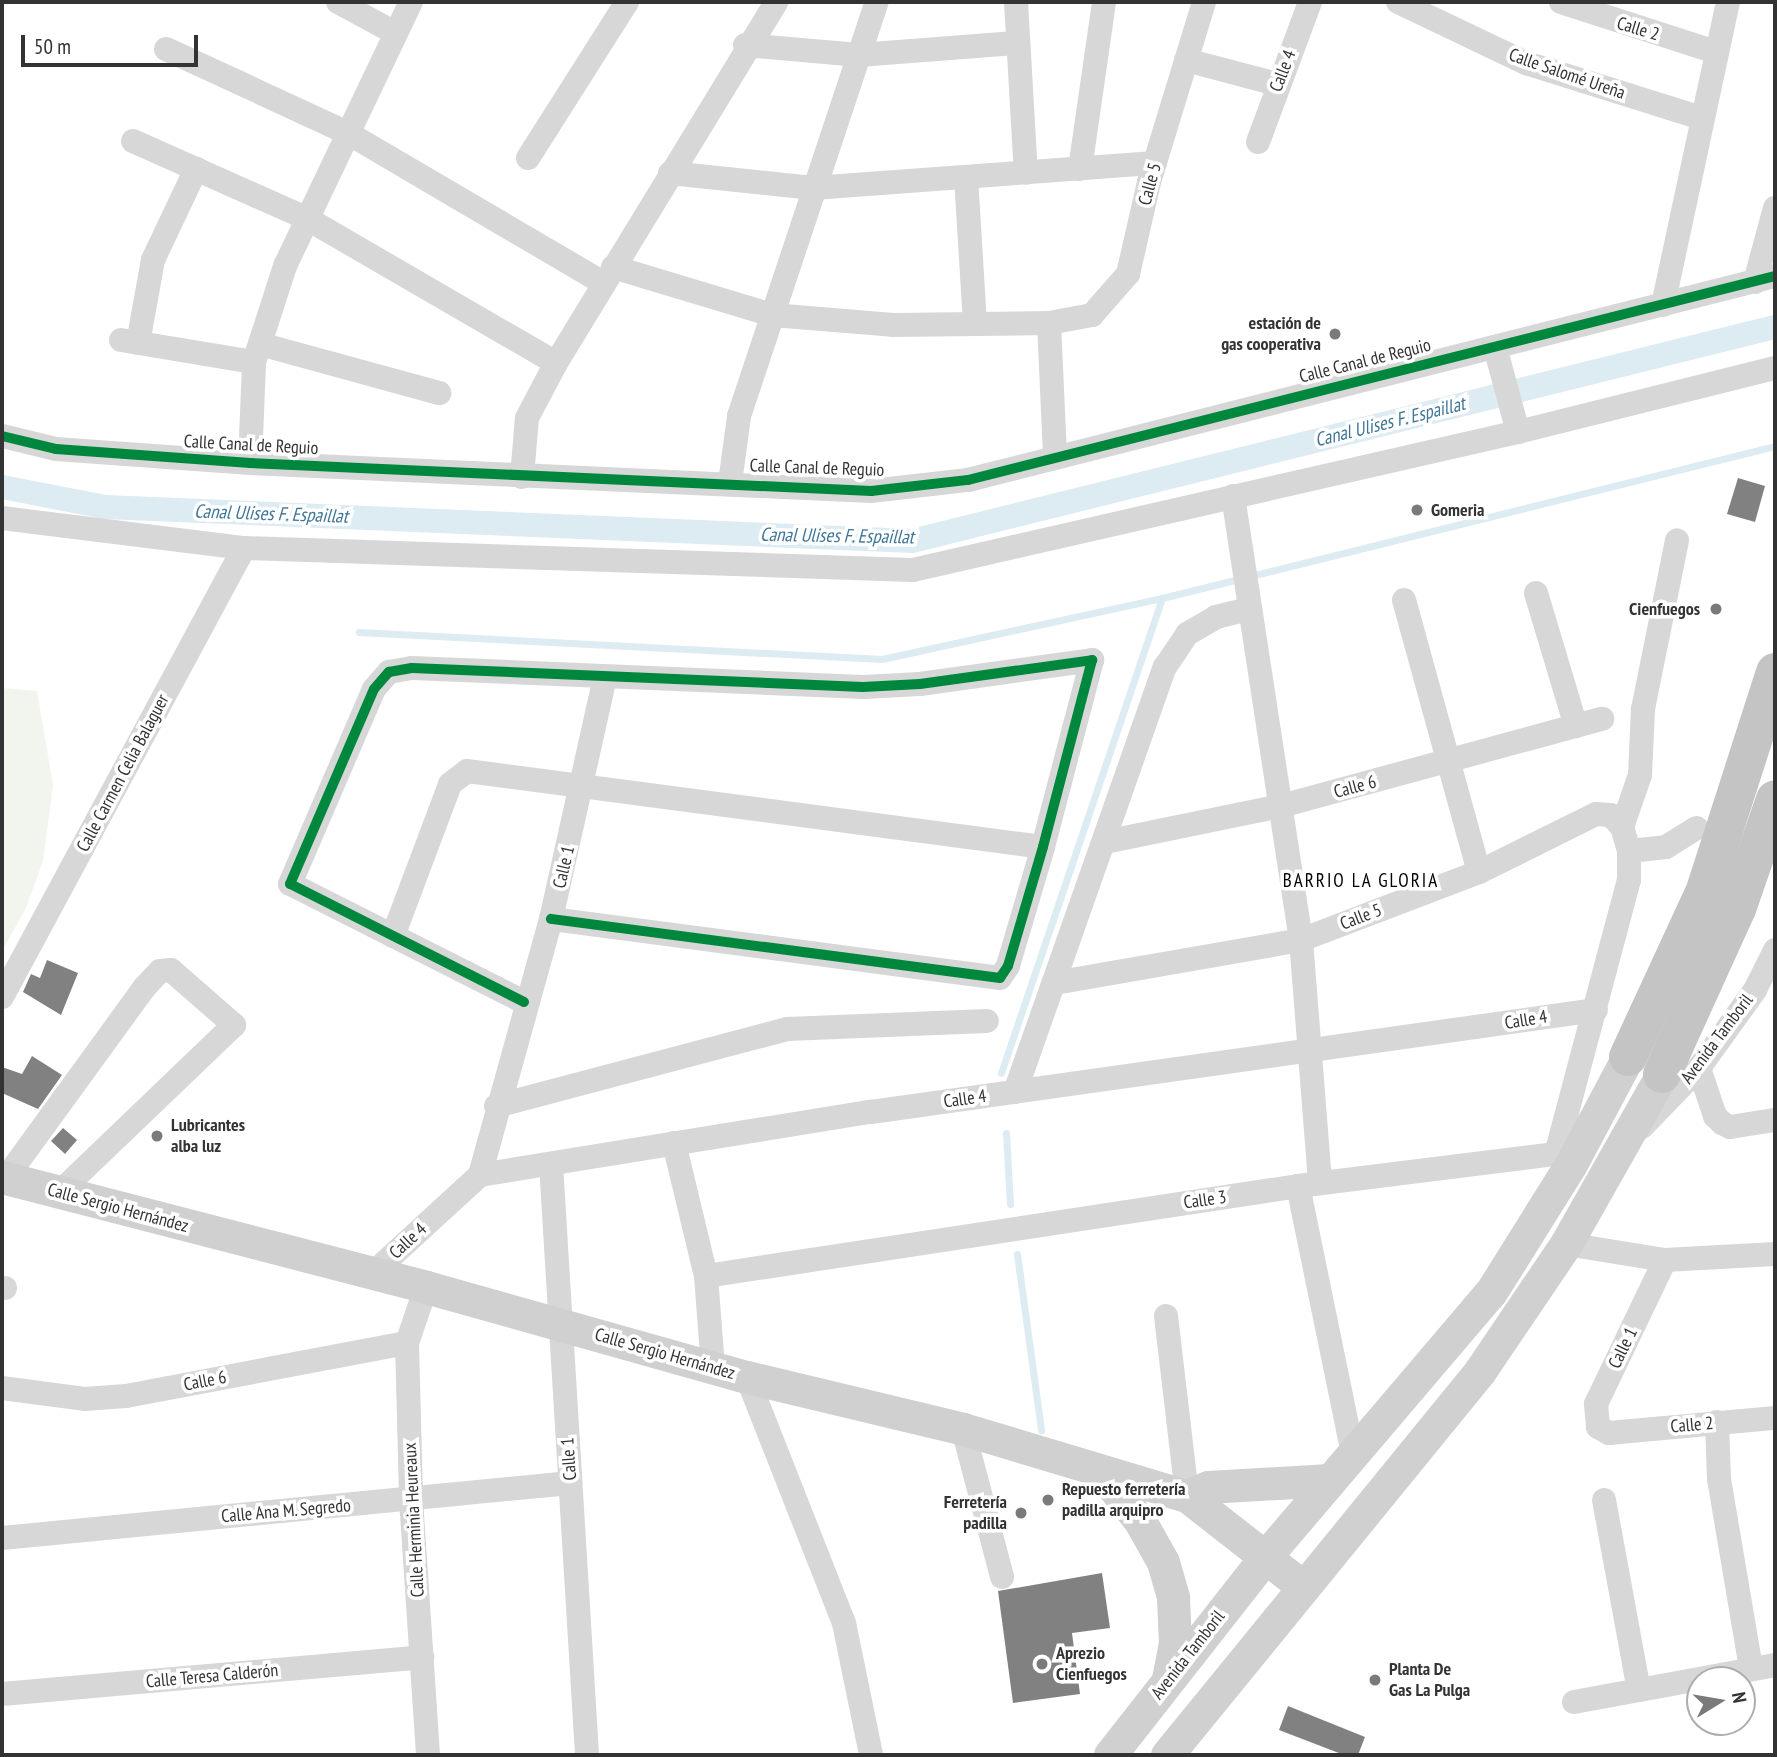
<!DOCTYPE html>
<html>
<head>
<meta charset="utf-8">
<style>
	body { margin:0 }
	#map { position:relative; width:1777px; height:1757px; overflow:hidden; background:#fff; font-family:"PT Sans Narrow",sans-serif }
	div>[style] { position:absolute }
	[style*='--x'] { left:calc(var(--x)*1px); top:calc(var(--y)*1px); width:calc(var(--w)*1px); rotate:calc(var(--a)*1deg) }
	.green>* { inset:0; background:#f1f5ed }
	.stream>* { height:7px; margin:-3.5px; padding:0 3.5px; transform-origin:3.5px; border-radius:3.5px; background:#ddebf3 }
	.canal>* { height:24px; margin:-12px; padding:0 12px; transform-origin:12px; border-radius:12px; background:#ddebf3 }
	.building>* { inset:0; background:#818181 }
	.street>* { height:24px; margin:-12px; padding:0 12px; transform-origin:12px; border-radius:12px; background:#d7d7d7 }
	.secondary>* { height:33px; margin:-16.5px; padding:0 16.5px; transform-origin:16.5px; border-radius:16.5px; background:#d0d0d0 }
	.highway>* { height:38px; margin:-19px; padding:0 19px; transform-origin:19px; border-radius:19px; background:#c4c4c4 }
	.cycleway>* { height:10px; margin:-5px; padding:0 5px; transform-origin:5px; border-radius:5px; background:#00873e }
	.dots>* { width:19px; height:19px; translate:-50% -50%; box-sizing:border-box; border:4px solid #fff; border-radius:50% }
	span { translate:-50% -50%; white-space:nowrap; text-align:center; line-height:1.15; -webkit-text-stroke:7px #fff; paint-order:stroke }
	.street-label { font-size:18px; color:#333 }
	.poi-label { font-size:18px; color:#333; font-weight:700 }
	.right { translate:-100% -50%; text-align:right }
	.left { translate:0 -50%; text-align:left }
	.water-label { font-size:19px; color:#3f7597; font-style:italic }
	.neighbourhood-label { font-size:19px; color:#000; letter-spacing:2px }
	.frame { position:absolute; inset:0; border:4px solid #333; pointer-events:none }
	.north { position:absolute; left:1686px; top:1666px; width:70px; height:70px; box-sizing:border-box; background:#fff; border:2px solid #adadad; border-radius:50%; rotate:79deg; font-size:19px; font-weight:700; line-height:28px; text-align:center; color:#333 }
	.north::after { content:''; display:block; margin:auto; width:24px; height:32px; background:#7a7a7a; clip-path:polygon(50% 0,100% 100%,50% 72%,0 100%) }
	.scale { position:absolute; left:21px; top:35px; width:177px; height:32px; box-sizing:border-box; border:4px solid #333; border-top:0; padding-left:9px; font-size:21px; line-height:24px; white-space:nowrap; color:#333; -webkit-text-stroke:5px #fff; paint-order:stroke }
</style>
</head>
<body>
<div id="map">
	<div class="green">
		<i style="clip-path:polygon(2px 688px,37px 691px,53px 785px,43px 861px,25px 910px,2px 951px)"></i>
	</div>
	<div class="stream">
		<i style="--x:359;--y:632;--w:524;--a:2.96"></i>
		<i style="--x:882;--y:659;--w:287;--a:-12.3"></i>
		<i style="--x:1162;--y:598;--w:632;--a:-13.93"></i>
		<i style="--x:1001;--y:1073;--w:502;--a:-71.28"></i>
		<i style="--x:1006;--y:1133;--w:71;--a:86.8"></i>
		<i style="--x:1017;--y:1254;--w:178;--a:82.2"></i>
	</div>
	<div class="canal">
		<i style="--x:2;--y:487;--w:105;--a:11"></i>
		<i style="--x:105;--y:507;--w:808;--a:2.41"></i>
		<i style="--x:912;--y:541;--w:889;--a:-13.93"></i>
	</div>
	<div class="building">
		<i style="clip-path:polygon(1738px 478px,1765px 486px,1755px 522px,1727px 514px)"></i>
		<i style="clip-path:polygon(47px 960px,78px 973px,61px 1015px,23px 992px,31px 974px,40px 978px)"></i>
		<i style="clip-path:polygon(32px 1056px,62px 1075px,38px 1109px,2px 1093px,2px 1067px,22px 1074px)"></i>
		<i style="clip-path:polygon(63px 1128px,77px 1140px,65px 1154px,51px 1141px)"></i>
		<i style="clip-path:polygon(1102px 1573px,1110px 1628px,1072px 1633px,1080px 1694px,1013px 1703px,998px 1591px)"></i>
		<i style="clip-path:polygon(1288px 1706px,1365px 1737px,1358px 1755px,1344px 1755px,1279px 1730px)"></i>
	</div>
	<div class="street">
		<i style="--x:338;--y:2;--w:65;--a:28.5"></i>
		<i style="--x:1016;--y:2;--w:171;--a:86.7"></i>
		<i style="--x:1398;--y:2;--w:142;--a:25.5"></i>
		<i style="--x:1526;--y:63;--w:183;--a:17.4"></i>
		<i style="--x:1561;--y:2;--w:163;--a:17.9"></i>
		<i style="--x:745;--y:45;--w:114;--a:5"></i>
		<i style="--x:859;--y:55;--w:157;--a:-4.4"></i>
		<i style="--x:166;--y:49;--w:198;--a:24.8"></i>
		<i style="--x:346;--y:132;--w:298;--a:30.4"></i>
		<i style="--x:1186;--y:60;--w:94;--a:14.8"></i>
		<i style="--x:133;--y:141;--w:189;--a:24"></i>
		<i style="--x:306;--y:218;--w:289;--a:30.1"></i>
		<i style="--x:1258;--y:142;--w:149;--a:-69.6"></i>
		<i style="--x:528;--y:158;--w:185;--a:-57.6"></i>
		<i style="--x:1080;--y:169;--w:169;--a:-81.8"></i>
		<i style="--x:670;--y:173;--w:144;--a:6"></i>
		<i style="--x:813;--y:188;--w:343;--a:-4.2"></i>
		<i style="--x:966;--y:177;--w:147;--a:86.5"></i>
		<i style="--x:613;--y:267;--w:166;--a:16.8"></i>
		<i style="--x:772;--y:315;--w:121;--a:4.7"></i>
		<i style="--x:893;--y:325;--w:156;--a:-0.7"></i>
		<i style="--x:1049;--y:323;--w:44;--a:-10.5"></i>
		<i style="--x:1092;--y:315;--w:55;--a:-48.7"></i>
		<i style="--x:1128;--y:274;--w:94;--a:-77.1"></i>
		<i style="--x:1149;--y:182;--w:188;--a:-73"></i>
		<i style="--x:1755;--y:282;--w:77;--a:-74.9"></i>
		<i style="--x:1663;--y:305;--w:310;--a:-77.9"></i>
		<i style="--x:1049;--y:323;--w:133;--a:87.4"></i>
		<i style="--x:121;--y:340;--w:135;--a:9.4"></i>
		<i style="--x:138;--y:343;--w:84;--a:-79.8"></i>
		<i style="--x:153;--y:260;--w:101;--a:-64.7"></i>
		<i style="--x:260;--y:344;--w:186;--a:15.3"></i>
		<i style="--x:1495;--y:347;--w:88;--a:74.9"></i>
		<i style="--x:2;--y:436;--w:56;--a:13.5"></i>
		<i style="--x:56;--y:449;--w:195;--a:4.1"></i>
		<i style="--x:250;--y:463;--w:622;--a:2.58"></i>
		<i style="--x:871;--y:491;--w:98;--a:-6.5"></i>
		<i style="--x:968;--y:480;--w:832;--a:-14.19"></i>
		<i style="--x:250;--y:463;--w:101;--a:-87.7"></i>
		<i style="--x:254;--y:362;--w:101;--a:-72.1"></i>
		<i style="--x:285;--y:266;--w:293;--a:-64.5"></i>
		<i style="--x:522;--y:477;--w:59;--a:-85.2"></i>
		<i style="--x:527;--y:418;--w:62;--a:-62.2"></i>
		<i style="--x:556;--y:363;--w:423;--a:-58.6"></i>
		<i style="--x:730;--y:483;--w:68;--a:-82.3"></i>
		<i style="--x:739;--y:416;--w:436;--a:-71.6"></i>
		<i style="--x:1233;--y:496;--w:449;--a:81.3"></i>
		<i style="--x:1301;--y:940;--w:244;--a:85.5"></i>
		<i style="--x:2;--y:518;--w:244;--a:7.1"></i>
		<i style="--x:244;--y:548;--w:669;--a:1.88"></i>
		<i style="--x:913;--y:570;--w:621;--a:-12.85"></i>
		<i style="--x:1518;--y:432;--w:265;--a:-14"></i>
		<i style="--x:1536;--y:593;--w:139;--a:73.3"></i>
		<i style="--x:1404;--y:600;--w:282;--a:74.6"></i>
		<i style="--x:1622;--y:827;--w:55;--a:-70.9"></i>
		<i style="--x:1640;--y:775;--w:66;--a:-87.4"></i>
		<i style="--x:1643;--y:709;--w:172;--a:-78.6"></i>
		<i style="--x:1105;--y:842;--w:180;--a:-11.6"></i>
		<i style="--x:1281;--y:806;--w:333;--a:-15.2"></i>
		<i style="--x:1629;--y:851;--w:37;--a:-6"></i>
		<i style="--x:1666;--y:847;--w:36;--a:-32"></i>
		<i style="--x:393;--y:936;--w:162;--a:-69.4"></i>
		<i style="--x:450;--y:784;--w:21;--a:-37"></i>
		<i style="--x:467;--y:771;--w:581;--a:7.52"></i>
		<i style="--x:2;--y:997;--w:510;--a:-61.68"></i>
		<i style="--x:524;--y:1002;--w:262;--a:-153.2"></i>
		<i style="--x:290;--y:884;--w:212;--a:-66.7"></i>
		<i style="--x:374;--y:689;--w:23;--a:-49"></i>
		<i style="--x:389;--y:672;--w:23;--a:-10"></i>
		<i style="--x:412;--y:668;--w:451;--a:2.4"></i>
		<i style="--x:863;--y:687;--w:57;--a:-3"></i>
		<i style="--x:920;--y:684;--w:174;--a:-7.9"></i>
		<i style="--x:1092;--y:660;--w:193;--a:104.7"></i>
		<i style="--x:1043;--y:847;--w:124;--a:106.4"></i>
		<i style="--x:1008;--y:966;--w:14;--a:124"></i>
		<i style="--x:1000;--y:978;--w:453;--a:-172.5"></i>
		<i style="--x:1699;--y:1068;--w:51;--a:71.6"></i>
		<i style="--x:1715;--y:1116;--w:10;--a:45"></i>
		<i style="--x:1722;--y:1123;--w:9;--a:27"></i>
		<i style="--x:1730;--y:1127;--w:46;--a:-8.8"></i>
		<i style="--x:1015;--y:1092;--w:451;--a:-70.6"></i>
		<i style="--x:1165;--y:667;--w:40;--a:-56"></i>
		<i style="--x:1187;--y:634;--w:34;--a:-30"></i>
		<i style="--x:1216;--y:617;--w:34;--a:-14"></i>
		<i style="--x:496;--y:1106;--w:301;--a:-14.8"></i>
		<i style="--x:787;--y:1029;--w:200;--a:-2.3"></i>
		<i style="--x:1642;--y:1127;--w:82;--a:-46"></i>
		<i style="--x:1699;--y:1068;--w:96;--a:-54.3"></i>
		<i style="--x:1755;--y:990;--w:45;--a:-63.4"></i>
		<i style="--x:674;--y:1143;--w:137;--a:76.5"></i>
		<i style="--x:706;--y:1276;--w:92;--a:85.6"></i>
		<i style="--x:551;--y:1164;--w:592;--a:86.51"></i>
		<i style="--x:480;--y:1175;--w:266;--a:-74.5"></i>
		<i style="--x:551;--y:919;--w:248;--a:-77.4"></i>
		<i style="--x:6;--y:1178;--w:235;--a:-54"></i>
		<i style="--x:144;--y:988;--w:23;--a:-47"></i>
		<i style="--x:160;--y:971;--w:11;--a:-5"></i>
		<i style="--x:171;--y:970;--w:84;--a:41.1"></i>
		<i style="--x:234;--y:1025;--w:243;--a:136.2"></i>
		<i style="--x:1298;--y:1186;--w:273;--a:78.4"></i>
		<i style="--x:1566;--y:1244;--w:100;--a:9.2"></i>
		<i style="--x:1665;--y:1260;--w:110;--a:-3.1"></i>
		<i style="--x:1665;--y:1260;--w:160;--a:115.6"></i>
		<i style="--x:1596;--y:1404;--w:23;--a:85"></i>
		<i style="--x:1598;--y:1427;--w:13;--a:29"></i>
		<i style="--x:1609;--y:1433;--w:167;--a:-5.2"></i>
		<i style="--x:372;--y:1274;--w:147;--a:-42.5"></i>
		<i style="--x:480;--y:1175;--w:396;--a:-9.2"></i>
		<i style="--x:871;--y:1112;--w:732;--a:-8.01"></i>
		<i style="--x:706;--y:1276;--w:599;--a:-8.64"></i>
		<i style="--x:1298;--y:1186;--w:260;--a:-7.1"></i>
		<i style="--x:1556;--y:1154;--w:284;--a:-75.1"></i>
		<i style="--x:1629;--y:880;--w:29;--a:-90"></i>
		<i style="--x:1629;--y:851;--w:25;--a:-106"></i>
		<i style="--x:1622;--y:827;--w:16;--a:-133"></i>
		<i style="--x:1611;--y:815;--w:15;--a:-176"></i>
		<i style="--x:1596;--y:814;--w:131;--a:153.6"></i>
		<i style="--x:1479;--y:872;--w:191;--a:159.1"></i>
		<i style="--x:1301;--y:940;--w:251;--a:170.1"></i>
		<i style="--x:426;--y:1287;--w:59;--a:108.7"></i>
		<i style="--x:407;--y:1343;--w:156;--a:88.5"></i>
		<i style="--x:411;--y:1499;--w:257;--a:86.2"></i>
		<i style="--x:2;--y:1288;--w:3;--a:0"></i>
		<i style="--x:1166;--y:1316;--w:181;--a:83.3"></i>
		<i style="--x:747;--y:1377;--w:264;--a:68.5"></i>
		<i style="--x:844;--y:1623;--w:135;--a:78.4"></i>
		<i style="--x:2;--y:1388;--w:83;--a:7.6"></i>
		<i style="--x:84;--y:1399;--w:42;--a:-4.1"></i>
		<i style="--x:126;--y:1396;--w:286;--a:-10.7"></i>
		<i style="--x:1717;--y:1422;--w:57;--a:88"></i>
		<i style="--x:1719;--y:1479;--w:193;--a:80.4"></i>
		<i style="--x:963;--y:1429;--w:153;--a:75.2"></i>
		<i style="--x:1604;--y:1500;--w:193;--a:79.6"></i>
		<i style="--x:2;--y:1538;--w:571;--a:-5.53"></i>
		<i style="--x:2;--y:1694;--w:422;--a:-5"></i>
		<i style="--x:1574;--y:1702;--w:204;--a:-10.4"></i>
	</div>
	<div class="secondary">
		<i style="--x:2;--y:1177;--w:438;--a:14.5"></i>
		<i style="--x:426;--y:1287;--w:333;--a:15.7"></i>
		<i style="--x:747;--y:1377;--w:222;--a:13.5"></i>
		<i style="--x:963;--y:1429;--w:234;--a:16.7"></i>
		<i style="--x:1187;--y:1496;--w:146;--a:38"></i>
		<i style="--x:1103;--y:1474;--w:60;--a:51.8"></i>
		<i style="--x:1140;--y:1521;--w:47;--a:60.7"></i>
		<i style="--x:1163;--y:1562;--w:37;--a:74"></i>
		<i style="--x:1173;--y:1598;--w:45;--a:87.5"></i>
		<i style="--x:1175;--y:1643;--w:36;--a:101"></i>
		<i style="--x:1187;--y:1496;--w:23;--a:-23"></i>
		<i style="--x:1208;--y:1487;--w:122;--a:-3.3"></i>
		<i style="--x:1110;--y:1755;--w:253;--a:-51.9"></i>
		<i style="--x:1266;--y:1556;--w:347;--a:-49.6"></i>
		<i style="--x:1491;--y:1292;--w:151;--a:-58"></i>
		<i style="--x:1571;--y:1164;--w:121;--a:-62"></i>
		<i style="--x:1167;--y:1755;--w:495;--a:-50.8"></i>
		<i style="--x:1480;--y:1371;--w:153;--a:-55.9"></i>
		<i style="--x:1566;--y:1244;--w:195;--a:-60.5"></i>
	</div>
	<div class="highway">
		<i style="--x:1628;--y:1057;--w:184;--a:-65.2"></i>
		<i style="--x:1705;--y:890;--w:229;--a:-72.2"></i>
		<i style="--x:1662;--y:1074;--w:181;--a:-65.6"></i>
		<i style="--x:1737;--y:909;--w:116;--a:-70.9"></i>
	</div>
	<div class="cycleway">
		<i style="--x:2;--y:436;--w:56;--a:13.5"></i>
		<i style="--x:56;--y:449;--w:195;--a:4.1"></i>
		<i style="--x:250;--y:463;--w:622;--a:2.58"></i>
		<i style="--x:871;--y:491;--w:98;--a:-6.5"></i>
		<i style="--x:968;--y:480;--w:832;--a:-14.19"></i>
		<i style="--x:524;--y:1002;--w:262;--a:-153.2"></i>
		<i style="--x:290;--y:884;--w:212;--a:-66.7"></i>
		<i style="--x:374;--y:689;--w:23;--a:-49"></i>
		<i style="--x:389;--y:672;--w:23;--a:-10"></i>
		<i style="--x:412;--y:668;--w:451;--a:2.4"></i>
		<i style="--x:863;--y:687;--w:57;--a:-3"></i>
		<i style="--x:920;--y:684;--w:174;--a:-7.9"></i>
		<i style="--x:1092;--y:660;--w:193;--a:104.7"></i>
		<i style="--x:1043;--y:847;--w:124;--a:106.4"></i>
		<i style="--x:1008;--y:966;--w:14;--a:124"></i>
		<i style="--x:1000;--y:978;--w:453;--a:-172.5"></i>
	</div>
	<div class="dots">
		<i style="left:1335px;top:334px;background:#7a7a7a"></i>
		<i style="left:1417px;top:510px;background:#7a7a7a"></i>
		<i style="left:1716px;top:609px;background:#7a7a7a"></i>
		<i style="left:157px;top:1136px;background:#7a7a7a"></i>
		<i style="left:1048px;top:1500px;background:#7a7a7a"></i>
		<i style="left:1021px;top:1513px;background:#7a7a7a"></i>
		<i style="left:1042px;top:1664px;background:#7a7a7a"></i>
		<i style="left:1375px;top:1680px;background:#7a7a7a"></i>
	</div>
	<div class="street-label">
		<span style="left:1638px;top:29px;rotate:17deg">Calle 2</span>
		<span style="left:1283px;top:71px;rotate:-69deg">Calle 4</span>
		<span style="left:1567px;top:74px;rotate:19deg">Calle Salomé Ureña</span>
		<span style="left:1150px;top:184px;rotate:-75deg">Calle 5</span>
		<span style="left:1365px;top:361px;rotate:-14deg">Calle Canal de Reguio</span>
		<span style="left:251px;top:445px;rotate:3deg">Calle Canal de Reguio</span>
		<span style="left:817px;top:468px;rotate:2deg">Calle Canal de Reguio</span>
		<span style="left:123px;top:773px;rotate:-62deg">Calle Carmen Celia Balaguer</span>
		<span style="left:1355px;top:787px;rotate:-15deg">Calle 6</span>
		<span style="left:564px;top:867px;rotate:-77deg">Calle 1</span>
		<span style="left:1361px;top:917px;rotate:-21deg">Calle 5</span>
		<span style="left:1526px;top:1020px;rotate:-9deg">Calle 4</span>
		<span style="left:1717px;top:1039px;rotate:-53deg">Avenida Tamboril</span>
		<span style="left:965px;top:1099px;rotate:-8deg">Calle 4</span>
		<span style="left:1205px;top:1200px;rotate:-8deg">Calle 3</span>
		<span style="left:118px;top:1208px;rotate:15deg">Calle Sergio Hernández</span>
		<span style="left:408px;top:1241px;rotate:-43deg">Calle 4</span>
		<span style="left:1623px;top:1348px;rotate:-64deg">Calle 1</span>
		<span style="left:665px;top:1354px;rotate:16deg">Calle Sergio Hernández</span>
		<span style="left:205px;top:1381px;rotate:-11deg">Calle 6</span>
		<span style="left:1692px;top:1425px;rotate:-5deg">Calle 2</span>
		<span style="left:569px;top:1459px;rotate:-94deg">Calle 1</span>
		<span style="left:286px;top:1511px;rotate:-5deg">Calle Ana M. Segredo</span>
		<span style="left:414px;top:1520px;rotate:-93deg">Calle Herminia Heureaux</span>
		<span style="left:1188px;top:1655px;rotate:-52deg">Avenida Tamboril</span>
		<span style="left:212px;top:1676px;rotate:-5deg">Calle Teresa Calderón</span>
	</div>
	<div class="poi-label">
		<span class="right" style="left:1321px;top:334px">estación de<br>gas cooperativa</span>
		<span class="left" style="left:1431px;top:510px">Gomeria</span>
		<span class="right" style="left:1700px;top:609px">Cienfuegos</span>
		<span class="left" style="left:171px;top:1136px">Lubricantes<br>alba luz</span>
		<span class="left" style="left:1062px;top:1500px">Repuesto ferretería<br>padilla arquipro</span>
		<span class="right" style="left:1007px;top:1513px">Ferretería<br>padilla</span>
		<span class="left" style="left:1056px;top:1664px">Aprezio<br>Cienfuegos</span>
		<span class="left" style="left:1389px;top:1680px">Planta De<br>Gas La Pulga</span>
	</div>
	<div class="water-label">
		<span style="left:1390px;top:422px;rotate:-14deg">Canal Ulises F. Espaillat</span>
		<span style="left:271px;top:514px;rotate:2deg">Canal Ulises F. Espaillat</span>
		<span style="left:837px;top:536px;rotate:1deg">Canal Ulises F. Espaillat</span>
	</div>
	<div class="neighbourhood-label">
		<span style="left:1361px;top:881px">BARRIO LA GLORIA</span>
	</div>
	<div class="frame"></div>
	<div class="north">N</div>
	<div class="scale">50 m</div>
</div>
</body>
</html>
